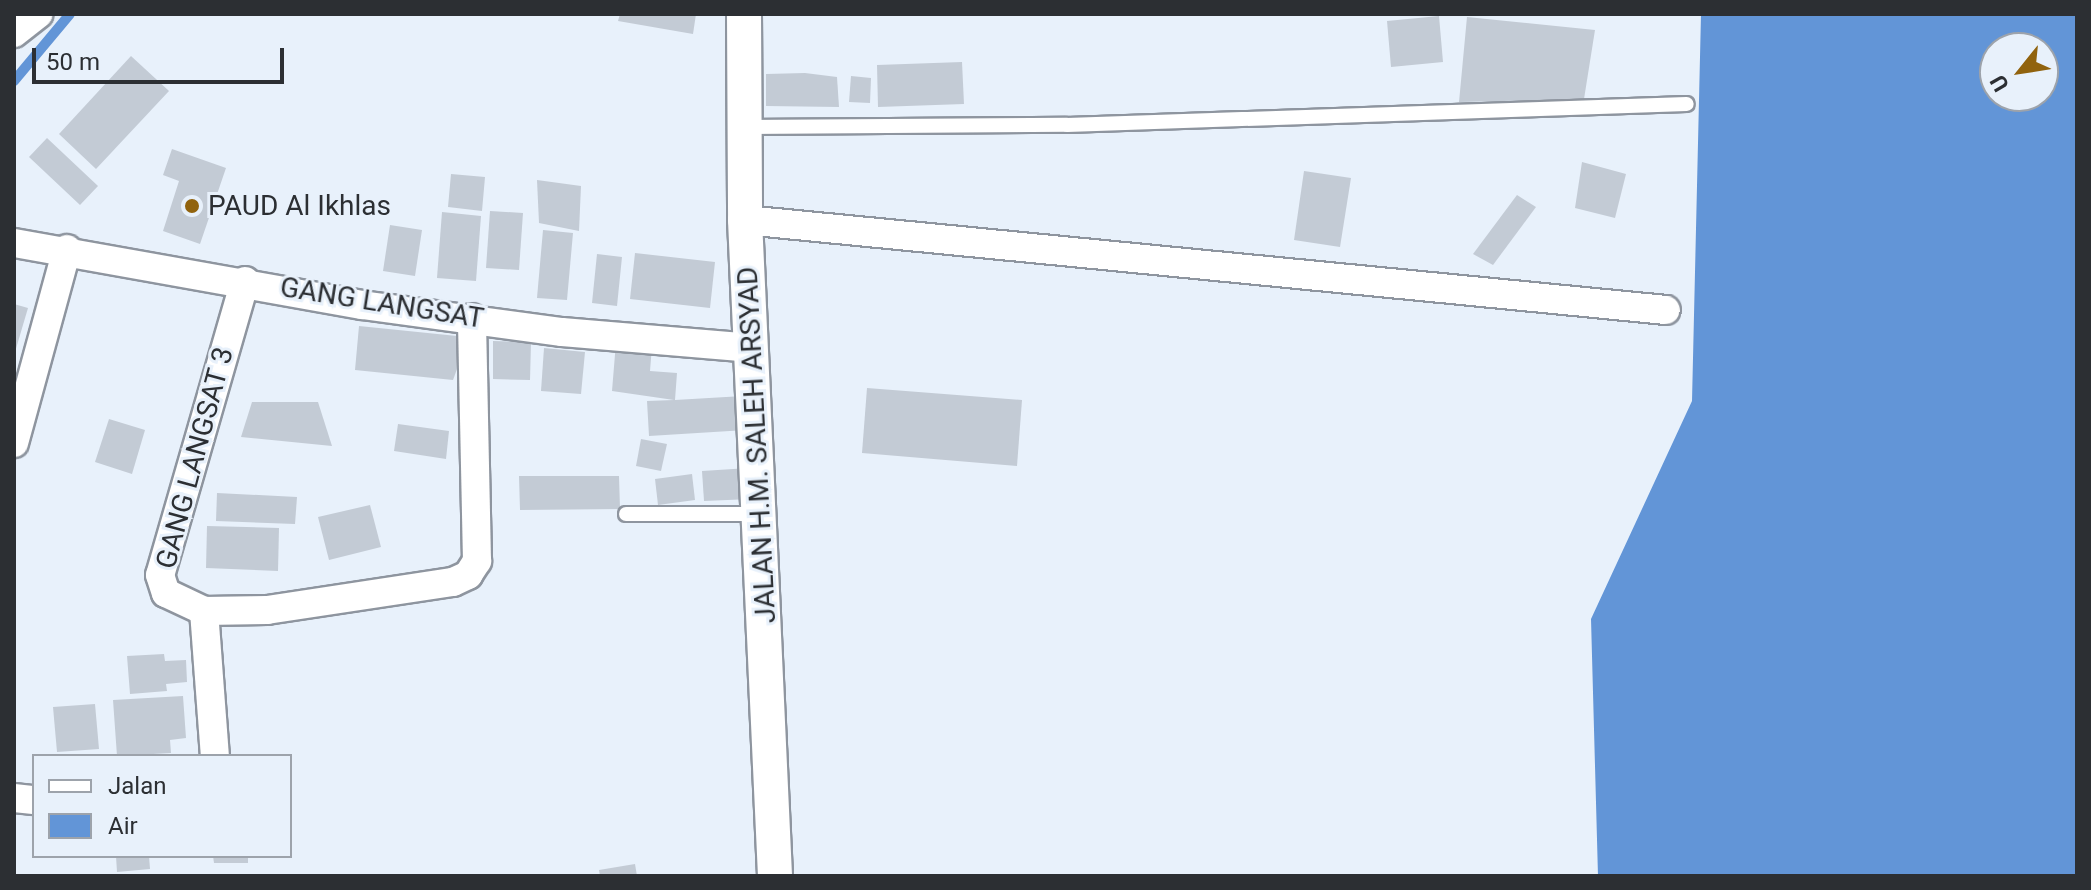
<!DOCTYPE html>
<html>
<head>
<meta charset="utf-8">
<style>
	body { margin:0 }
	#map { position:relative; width:2091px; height:890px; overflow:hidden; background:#e8f1fb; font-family:Roboto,sans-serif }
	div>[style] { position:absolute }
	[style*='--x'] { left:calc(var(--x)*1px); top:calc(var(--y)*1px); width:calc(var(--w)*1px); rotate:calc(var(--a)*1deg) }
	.water>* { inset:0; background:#6295d7 }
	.stream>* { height:10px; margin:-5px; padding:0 5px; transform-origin:5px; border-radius:5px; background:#6295d7 }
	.building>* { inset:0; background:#c3cbd5 }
	.roads { filter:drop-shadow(2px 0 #8e959f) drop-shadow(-2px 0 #8e959f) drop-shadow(0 2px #8e959f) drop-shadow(0 -2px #8e959f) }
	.service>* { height:14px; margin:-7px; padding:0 7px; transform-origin:7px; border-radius:7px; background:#fff }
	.minor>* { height:28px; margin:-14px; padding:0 14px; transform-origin:14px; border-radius:14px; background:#fff }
	.tertiary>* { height:34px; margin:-17px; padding:0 17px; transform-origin:17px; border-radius:17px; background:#fff }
	.dots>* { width:22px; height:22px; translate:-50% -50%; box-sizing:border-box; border:4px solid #e8f1fb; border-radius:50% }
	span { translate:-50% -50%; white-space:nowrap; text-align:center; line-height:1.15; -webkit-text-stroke:6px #e8f1fb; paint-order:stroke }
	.poi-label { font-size:28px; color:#2c2f33 }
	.left { translate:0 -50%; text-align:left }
	.street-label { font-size:28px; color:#2c2f33 }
	.frame { position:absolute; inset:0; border:16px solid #2c2f33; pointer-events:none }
	.legend { position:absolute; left:32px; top:754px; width:260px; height:104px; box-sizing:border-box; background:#e8f1fb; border:2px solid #9da3ab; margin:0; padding:10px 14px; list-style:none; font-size:24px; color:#2c2f33 }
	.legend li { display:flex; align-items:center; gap:16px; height:40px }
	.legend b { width:40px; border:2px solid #9da3ab }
	.north { position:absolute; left:1979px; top:32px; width:80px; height:80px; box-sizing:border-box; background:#e8f1fb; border:2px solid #9da3ab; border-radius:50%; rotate:240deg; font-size:22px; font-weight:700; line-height:32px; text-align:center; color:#2c2f33 }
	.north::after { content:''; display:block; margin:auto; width:28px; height:36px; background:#91630e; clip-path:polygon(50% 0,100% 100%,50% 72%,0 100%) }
	.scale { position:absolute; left:32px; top:48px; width:252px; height:36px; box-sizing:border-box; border:4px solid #2c2f33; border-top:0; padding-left:10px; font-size:24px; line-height:28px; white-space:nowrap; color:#2c2f33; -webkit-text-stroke:6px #e8f1fb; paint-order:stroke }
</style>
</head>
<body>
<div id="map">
	<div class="water">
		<i style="clip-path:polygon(evenodd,1701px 14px,2077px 14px,2077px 876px,1598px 876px,1591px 619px,1692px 401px,1701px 14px,1995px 48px,2043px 48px,2043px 96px,1995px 96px,1995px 48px)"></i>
	</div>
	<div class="stream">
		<i style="--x:14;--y:81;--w:87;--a:-50.1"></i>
	</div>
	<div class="building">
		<i style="clip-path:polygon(620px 14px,696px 14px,693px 34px,618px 21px)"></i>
		<i style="clip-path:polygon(1439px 16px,1443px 62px,1391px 67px,1387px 21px)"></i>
		<i style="clip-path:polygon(1467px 17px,1595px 30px,1584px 99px,1459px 102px)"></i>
		<i style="clip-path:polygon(131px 56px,169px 91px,96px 169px,59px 134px)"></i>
		<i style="clip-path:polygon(962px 62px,964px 104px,878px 107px,877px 65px)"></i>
		<i style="clip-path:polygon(805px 73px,837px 77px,839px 107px,766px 106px,766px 74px)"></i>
		<i style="clip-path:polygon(851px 76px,871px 78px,870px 103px,849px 102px)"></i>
		<i style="clip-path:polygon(47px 138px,98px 186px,80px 205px,29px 157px)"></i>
		<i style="clip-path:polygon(172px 149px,226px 168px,200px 244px,163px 231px,179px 181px,163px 175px)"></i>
		<i style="clip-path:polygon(1582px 162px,1626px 174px,1615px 218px,1575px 208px)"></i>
		<i style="clip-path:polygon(1304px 171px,1351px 178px,1340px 247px,1294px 240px)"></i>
		<i style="clip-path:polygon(451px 174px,485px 177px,482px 211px,448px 207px)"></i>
		<i style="clip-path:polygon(537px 180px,581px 186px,579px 231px,539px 223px)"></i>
		<i style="clip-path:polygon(1517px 195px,1536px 207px,1493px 265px,1473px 254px)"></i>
		<i style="clip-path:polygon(490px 211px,523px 213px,519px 270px,486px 268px)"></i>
		<i style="clip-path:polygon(442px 212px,481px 216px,476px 281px,437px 278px)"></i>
		<i style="clip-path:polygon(390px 225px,422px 230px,415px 276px,383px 271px)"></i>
		<i style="clip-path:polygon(543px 230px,573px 233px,567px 300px,537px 298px)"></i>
		<i style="clip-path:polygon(635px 253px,715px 262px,710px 308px,630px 299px)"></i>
		<i style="clip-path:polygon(597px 254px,622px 257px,617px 306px,592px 303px)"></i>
		<i style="clip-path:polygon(14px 304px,28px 308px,15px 352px,14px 352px)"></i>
		<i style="clip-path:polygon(359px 326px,457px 336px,460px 361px,453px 380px,355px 370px)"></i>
		<i style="clip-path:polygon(493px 341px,531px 342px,530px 380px,493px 379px)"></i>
		<i style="clip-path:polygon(616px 342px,652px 346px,650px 371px,677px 373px,675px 400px,743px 396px,746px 430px,649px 436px,647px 401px,674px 400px,612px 391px)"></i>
		<i style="clip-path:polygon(544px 348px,585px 352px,581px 394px,541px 391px)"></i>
		<i style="clip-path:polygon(867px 388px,1022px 400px,1017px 466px,862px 453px)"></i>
		<i style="clip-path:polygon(252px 402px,318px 402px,332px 446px,241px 437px)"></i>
		<i style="clip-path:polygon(109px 419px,145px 430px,132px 474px,95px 462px)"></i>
		<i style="clip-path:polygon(398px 424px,449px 431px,446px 459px,394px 451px)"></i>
		<i style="clip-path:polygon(641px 439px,667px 444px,661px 471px,636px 466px)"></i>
		<i style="clip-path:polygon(749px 468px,751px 499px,704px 501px,702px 471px)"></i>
		<i style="clip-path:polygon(692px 474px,695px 500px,658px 505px,655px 479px)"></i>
		<i style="clip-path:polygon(519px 476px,619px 476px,620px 509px,520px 510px)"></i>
		<i style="clip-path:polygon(217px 493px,297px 497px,295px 524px,216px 521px)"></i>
		<i style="clip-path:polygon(370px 505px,381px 547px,329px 560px,318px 517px)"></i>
		<i style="clip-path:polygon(207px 526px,279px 528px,278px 571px,206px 568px)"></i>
		<i style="clip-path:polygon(164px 654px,165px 661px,186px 660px,187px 682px,166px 684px,167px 691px,130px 694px,127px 656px)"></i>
		<i style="clip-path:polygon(183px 696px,186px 738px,170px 740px,171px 753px,117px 756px,113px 700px)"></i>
		<i style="clip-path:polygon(95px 704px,99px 749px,57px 752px,53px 707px)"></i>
		<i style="clip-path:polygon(116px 856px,149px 856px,150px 869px,117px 872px)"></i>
		<i style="clip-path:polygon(213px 856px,248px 856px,248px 863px,214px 863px)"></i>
		<i style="clip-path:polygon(635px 864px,637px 876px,600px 876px,599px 870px)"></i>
	</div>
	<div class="roads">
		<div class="service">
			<i style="--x:745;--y:127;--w:322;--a:-0.4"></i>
			<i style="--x:1067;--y:125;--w:620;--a:-1.94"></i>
			<i style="--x:626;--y:514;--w:134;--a:0"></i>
		</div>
		<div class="minor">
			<i style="--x:14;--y:33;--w:31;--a:-38"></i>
			<i style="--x:745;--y:220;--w:925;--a:5.58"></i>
			<i style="--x:14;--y:243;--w:353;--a:10.1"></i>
			<i style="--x:362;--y:305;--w:202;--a:7.7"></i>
			<i style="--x:562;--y:332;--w:191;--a:4.8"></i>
			<i style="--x:245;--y:281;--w:306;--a:106.1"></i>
			<i style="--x:160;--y:575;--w:19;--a:72"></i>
			<i style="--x:166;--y:593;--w:42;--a:25.3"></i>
			<i style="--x:204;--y:611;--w:63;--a:-0.9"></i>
			<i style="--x:267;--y:610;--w:188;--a:-8.6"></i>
			<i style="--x:453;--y:582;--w:17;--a:-25"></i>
			<i style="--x:468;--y:575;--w:17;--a:-57"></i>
			<i style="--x:477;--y:561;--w:243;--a:-91.2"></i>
			<i style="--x:14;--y:443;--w:201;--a:-74.7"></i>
			<i style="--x:204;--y:611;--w:145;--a:85.7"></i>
			<i style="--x:14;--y:798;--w:20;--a:6"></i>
		</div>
		<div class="tertiary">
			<i style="--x:744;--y:14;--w:206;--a:89.7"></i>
			<i style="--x:745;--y:220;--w:657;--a:87.38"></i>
		</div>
	</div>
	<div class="dots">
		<i style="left:192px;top:206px;background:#91630e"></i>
	</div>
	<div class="poi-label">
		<span class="left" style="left:208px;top:206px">PAUD Al Ikhlas</span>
	</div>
	<div class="street-label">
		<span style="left:382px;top:303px;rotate:9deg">GANG LANGSAT</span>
		<span style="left:757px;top:445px;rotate:-93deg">JALAN H.M. SALEH ARSYAD</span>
		<span style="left:195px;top:458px;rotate:-75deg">GANG LANGSAT 3</span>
	</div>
	<div class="frame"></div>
	<ul class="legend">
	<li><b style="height:10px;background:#fff"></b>Jalan</li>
	<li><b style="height:22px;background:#6295d7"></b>Air</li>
	</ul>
	<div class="north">U</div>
	<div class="scale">50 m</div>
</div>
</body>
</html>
